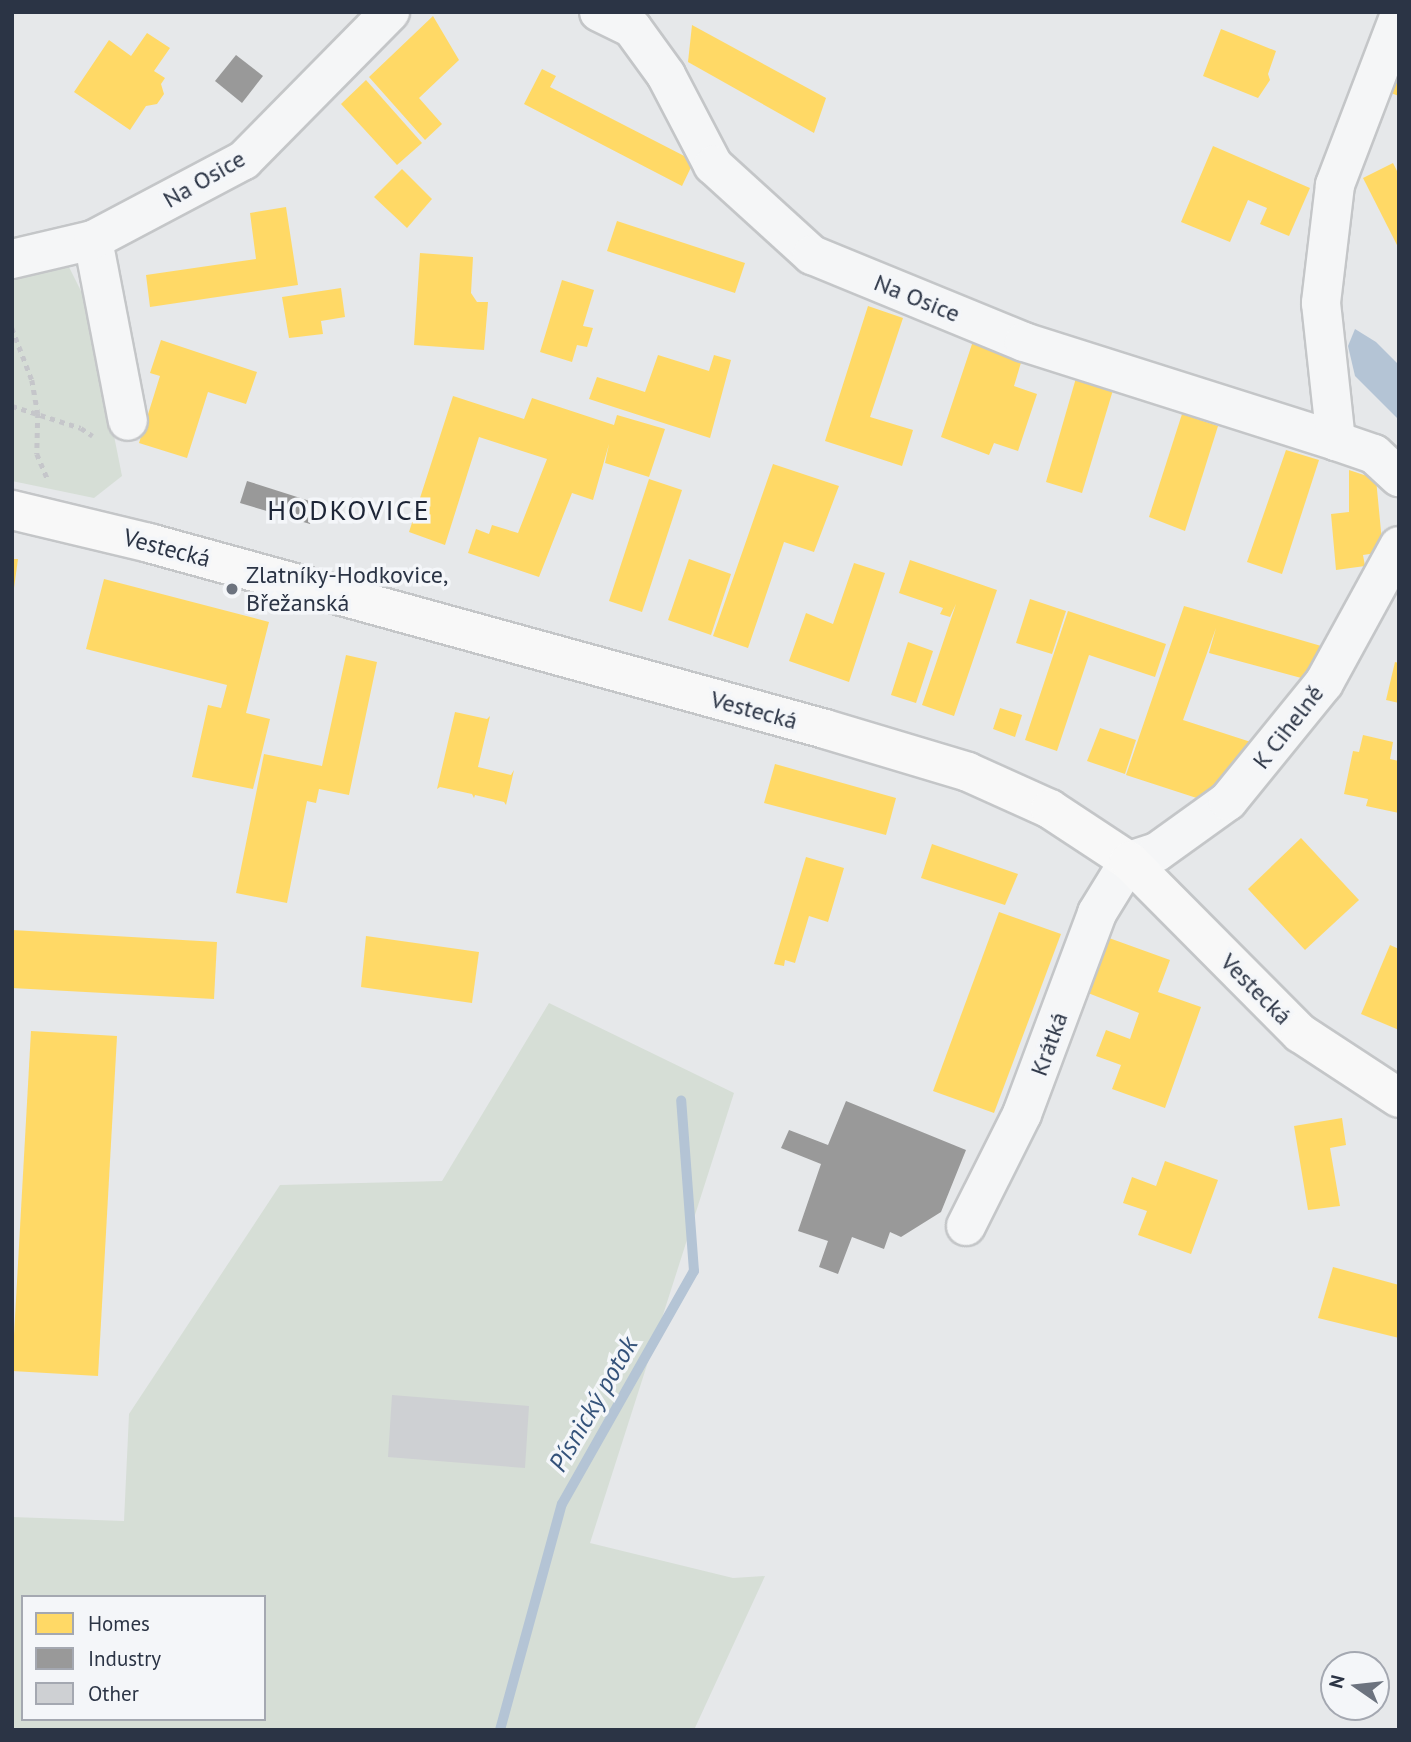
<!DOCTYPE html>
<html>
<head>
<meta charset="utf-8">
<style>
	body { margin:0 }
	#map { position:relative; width:1411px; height:1742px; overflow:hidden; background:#e6e8ea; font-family:"PT Sans",sans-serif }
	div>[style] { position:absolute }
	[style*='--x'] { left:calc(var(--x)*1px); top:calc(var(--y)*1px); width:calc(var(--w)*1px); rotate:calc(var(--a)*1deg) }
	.green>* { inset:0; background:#d6ded6 }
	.water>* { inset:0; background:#b4c4d5 }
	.homes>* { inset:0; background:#ffd966 }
	.industry>* { inset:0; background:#999 }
	.stream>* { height:10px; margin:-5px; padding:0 5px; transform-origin:5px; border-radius:5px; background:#b4c4d5 }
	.building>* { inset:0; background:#ced0d3 }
	.path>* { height:4.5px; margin-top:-2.25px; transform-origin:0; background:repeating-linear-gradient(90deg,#c5c6ca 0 5px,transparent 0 10px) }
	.roads { filter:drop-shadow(2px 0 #c4c6c8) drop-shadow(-2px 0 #c4c6c8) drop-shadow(0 2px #c4c6c8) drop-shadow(0 -2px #c4c6c8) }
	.street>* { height:38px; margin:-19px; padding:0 19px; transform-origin:19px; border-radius:19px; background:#f5f6f7 }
	.secondary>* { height:38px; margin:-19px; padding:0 19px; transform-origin:19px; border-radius:19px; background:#f8f8f8 }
	.dots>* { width:19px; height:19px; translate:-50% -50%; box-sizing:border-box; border:4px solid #f4f6f9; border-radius:50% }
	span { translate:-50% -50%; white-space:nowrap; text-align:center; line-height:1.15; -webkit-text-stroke:7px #f4f6f9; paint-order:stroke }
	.street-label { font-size:24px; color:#2b3445 }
	.poi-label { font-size:24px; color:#2b3445 }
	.left { translate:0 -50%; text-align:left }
	.water-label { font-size:26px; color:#34527a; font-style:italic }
	.quarter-label { font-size:28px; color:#1d2536; letter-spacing:2px }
	.frame { position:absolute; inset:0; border:14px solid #2b3445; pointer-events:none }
	.legend { position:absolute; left:21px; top:1595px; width:245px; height:126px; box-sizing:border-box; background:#f4f6f9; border:2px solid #a4a8b1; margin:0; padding:9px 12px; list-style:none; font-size:21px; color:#2b3445 }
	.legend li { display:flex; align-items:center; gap:14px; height:35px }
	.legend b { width:35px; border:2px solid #a4a8b1 }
	.north { position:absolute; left:1320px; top:1651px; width:70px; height:70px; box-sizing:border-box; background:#f4f6f9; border:2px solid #a4a8b1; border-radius:50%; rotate:284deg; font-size:19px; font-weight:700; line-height:28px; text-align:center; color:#2b3445 }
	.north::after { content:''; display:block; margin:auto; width:24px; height:32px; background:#6c737f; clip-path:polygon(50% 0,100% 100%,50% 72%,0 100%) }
</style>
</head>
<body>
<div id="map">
	<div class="green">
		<i style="clip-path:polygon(69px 267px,88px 305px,122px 476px,94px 498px,12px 481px,12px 280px)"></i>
		<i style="clip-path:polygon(evenodd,549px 1003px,734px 1093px,590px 1543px,733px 1578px,765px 1576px,694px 1730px,12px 1730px,12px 1517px,124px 1521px,129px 1414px,280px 1185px,442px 1181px,549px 1003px,23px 1597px,264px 1597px,264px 1719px,23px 1719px,23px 1597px)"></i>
	</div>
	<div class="water">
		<i style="clip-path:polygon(1355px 329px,1376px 342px,1399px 365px,1399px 420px,1355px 376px,1348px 346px)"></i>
	</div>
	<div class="homes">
		<i style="clip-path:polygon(433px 16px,459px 60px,419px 98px,442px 124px,425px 140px,369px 77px)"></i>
		<i style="clip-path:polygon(692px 25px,826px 98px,814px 133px,688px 62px)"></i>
		<i style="clip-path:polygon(1221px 29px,1276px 51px,1268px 74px,1270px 80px,1258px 98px,1203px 76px)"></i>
		<i style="clip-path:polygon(147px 33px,170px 48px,154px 71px,165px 78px,161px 84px,164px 94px,157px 104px,146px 106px,130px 130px,74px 92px,109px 40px,131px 56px)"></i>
		<i style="clip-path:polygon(1399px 58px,1399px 96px,1385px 91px)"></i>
		<i style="clip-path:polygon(542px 69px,556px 76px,550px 87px,694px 161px,682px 186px,524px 104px)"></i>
		<i style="clip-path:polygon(366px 80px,422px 143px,397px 165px,341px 104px)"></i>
		<i style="clip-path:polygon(1213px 146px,1310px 188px,1289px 236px,1260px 224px,1267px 208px,1248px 200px,1230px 242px,1181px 222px)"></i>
		<i style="clip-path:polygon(1393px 163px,1399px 175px,1399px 249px,1363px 178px)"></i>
		<i style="clip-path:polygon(402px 169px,432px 199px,407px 228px,374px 197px)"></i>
		<i style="clip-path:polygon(286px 207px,298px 285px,150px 307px,146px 275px,256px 259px,250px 213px)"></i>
		<i style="clip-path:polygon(617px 221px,745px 263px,735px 293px,607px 251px)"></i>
		<i style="clip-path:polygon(420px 253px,473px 257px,471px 293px,477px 302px,488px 302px,484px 350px,414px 345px)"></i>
		<i style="clip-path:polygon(562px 280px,594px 290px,583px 326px,593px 328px,587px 347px,577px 345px,572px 362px,540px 352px)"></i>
		<i style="clip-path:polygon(341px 288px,345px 317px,321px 321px,323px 334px,289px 338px,282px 297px)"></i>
		<i style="clip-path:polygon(868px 306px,903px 318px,870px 417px,913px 430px,902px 466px,825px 441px)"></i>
		<i style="clip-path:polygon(161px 340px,257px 372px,246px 404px,208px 392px,187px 458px,139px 443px,160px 376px,150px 373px)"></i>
		<i style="clip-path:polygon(973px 341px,1023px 356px,1014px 386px,1037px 394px,1018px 451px,994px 443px,989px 455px,941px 437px)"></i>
		<i style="clip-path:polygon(658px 355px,709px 371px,714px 355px,731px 360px,710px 438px,589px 399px,597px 377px,645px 392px)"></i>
		<i style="clip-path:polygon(1076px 378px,1113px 390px,1082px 493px,1046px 482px)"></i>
		<i style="clip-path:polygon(453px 396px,524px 419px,532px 398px,614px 425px,617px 415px,665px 429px,649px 477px,605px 463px,609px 444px,593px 500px,572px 493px,539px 577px,468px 553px,476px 529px,489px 534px,492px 525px,518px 533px,547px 459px,479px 437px,445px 545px,409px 532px)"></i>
		<i style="clip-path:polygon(1182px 414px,1218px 426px,1185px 531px,1149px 517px)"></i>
		<i style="clip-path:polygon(1286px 450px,1319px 460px,1282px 574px,1247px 562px)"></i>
		<i style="clip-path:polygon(773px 464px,839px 486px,814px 552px,784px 542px,748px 648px,713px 636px)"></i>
		<i style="clip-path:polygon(1349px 470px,1376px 479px,1383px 552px,1363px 555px,1365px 566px,1336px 570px,1331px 514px,1349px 512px)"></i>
		<i style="clip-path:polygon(649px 479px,682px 490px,642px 612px,609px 601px)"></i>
		<i style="clip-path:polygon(12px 559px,18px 559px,14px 588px,12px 588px)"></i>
		<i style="clip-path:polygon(689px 559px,731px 574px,711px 635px,668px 620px)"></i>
		<i style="clip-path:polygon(910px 560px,997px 590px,954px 716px,922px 705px,956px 604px,950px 617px,940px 614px,943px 608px,899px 593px)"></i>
		<i style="clip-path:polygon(854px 563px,885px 573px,849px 682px,789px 661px,806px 613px,833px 624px)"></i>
		<i style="clip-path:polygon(104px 579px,269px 622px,246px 713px,270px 719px,253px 789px,192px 777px,208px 705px,221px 708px,227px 685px,86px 649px)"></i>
		<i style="clip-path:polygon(1030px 599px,1066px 611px,1052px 654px,1016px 643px)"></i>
		<i style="clip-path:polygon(1184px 606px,1328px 648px,1305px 679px,1209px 653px,1216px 628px,1183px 720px,1257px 744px,1212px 803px,1126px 775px)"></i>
		<i style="clip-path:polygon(1068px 611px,1166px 644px,1155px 677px,1089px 655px,1057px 751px,1025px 740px)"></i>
		<i style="clip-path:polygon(908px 642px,933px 651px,916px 703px,891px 695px)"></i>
		<i style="clip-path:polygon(346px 655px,377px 662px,349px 795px,319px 789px,316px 803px,307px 801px,287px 903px,236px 893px,264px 754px,322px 766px)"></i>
		<i style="clip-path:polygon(1395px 662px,1399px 663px,1399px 703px,1386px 700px)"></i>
		<i style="clip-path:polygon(1000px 708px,1022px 715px,1015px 737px,993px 729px)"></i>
		<i style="clip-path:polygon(455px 712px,487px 719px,490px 716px,478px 767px,511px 775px,514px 770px,506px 805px,504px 802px,475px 795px,474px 798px,472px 794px,440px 787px,437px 789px)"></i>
		<i style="clip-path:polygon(1100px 728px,1136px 740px,1125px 774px,1087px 761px)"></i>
		<i style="clip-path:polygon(1363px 735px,1393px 742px,1390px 759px,1399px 761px,1399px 813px,1366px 806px,1368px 799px,1344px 794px,1353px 751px,1359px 752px)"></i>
		<i style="clip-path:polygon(775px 764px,896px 798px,886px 835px,764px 803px)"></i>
		<i style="clip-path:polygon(1301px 838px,1359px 900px,1305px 950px,1248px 889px)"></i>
		<i style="clip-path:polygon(932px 844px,1018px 874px,1005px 905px,921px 878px)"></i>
		<i style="clip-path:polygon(806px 857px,844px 868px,828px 922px,809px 916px,795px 963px,785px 960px,784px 966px,774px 964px)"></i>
		<i style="clip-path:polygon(999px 912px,1061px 934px,994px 1113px,933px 1091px)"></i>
		<i style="clip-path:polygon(12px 930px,217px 942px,214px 999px,12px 988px)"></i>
		<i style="clip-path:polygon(366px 936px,479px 952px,472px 1003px,361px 987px)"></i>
		<i style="clip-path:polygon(1109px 938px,1170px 960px,1158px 992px,1201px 1007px,1165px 1108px,1112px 1089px,1121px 1065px,1096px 1056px,1106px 1030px,1130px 1039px,1139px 1013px,1088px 993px)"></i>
		<i style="clip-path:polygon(1390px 945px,1399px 949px,1399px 1030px,1361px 1014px)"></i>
		<i style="clip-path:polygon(31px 1031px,117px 1036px,98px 1376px,12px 1371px)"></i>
		<i style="clip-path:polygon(1342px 1118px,1346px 1145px,1330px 1148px,1340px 1206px,1308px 1210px,1294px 1126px)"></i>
		<i style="clip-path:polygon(1165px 1161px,1218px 1180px,1191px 1254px,1138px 1235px,1147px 1211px,1123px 1203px,1132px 1177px,1156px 1186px)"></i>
		<i style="clip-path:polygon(1333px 1267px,1399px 1285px,1399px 1338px,1318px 1318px)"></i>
	</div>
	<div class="industry">
		<i style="clip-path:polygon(236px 55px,263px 76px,242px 103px,215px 81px)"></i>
		<i style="clip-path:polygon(247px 481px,316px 503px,310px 524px,240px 503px)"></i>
		<i style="clip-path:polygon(846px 1101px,966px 1150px,941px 1212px,901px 1237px,890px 1232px,884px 1249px,852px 1237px,838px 1274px,819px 1267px,828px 1241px,798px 1231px,821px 1164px,781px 1148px,789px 1130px,828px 1145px)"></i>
	</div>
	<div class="stream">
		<i style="--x:500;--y:1730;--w:234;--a:-74.7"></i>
		<i style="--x:562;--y:1504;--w:268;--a:-60.5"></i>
		<i style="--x:694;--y:1271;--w:171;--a:-94.3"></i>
	</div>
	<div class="building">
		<i style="clip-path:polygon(392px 1395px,529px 1406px,525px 1468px,388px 1457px)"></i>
	</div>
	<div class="path">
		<i style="--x:12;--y:328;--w:56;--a:69"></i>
		<i style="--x:32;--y:380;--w:34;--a:80"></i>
		<i style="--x:38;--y:413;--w:41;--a:91.4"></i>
		<i style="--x:37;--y:454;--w:26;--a:67"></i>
		<i style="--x:12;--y:406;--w:72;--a:17.7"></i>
		<i style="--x:81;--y:428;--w:14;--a:34"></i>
	</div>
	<div class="roads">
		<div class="street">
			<i style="--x:599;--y:12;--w:37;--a:26"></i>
			<i style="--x:632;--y:28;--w:58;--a:54.1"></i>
			<i style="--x:666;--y:75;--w:102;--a:62.4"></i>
			<i style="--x:713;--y:165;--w:134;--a:42.3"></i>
			<i style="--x:812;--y:255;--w:229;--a:22.3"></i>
			<i style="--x:1024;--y:342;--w:327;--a:17.6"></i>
			<i style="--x:1399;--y:17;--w:180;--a:110.9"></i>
			<i style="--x:1335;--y:185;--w:119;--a:96.8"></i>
			<i style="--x:1321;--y:303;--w:139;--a:83.8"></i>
			<i style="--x:1336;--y:441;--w:40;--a:18.9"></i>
			<i style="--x:1374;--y:454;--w:34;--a:43"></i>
			<i style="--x:93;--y:240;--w:184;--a:79.1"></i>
			<i style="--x:12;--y:259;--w:83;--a:-13.2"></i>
			<i style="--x:93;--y:240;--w:171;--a:-27.9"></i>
			<i style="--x:244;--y:160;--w:208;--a:-45.4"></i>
			<i style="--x:966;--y:1226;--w:125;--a:-63.4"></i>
			<i style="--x:1022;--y:1114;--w:215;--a:-69.5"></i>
			<i style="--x:1097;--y:913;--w:61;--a:-58.4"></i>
			<i style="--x:1129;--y:861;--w:29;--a:-18"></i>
			<i style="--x:1157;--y:852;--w:87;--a:-35.7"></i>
			<i style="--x:1228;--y:801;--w:152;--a:-50.9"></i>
			<i style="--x:1324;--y:683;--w:156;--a:-61.3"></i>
		</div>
		<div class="secondary">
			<i style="--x:12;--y:510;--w:141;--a:13.5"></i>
			<i style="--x:149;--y:543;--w:701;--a:15.38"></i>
			<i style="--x:825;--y:729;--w:149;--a:16.7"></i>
			<i style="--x:968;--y:772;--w:90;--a:24.3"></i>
			<i style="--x:1050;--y:809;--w:95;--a:33.4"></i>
			<i style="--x:1129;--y:861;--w:243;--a:45.2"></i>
			<i style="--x:1300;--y:1033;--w:118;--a:33.3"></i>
		</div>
	</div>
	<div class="dots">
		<i style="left:232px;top:589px;background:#6c737f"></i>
	</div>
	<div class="street-label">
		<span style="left:204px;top:179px;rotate:-30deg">Na Osice</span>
		<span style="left:917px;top:298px;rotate:22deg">Na Osice</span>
		<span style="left:167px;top:548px;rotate:15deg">Vestecká</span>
		<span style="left:754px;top:710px;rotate:15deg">Vestecká</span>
		<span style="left:1288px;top:727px;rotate:-52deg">K Cihelně</span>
		<span style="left:1256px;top:989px;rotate:45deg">Vestecká</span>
		<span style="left:1049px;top:1044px;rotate:-70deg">Krátká</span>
	</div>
	<div class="poi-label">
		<span class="left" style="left:246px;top:589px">Zlatníky-Hodkovice,<br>Břežanská</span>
	</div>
	<div class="water-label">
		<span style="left:593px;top:1404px;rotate:-60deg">Písnický potok</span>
	</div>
	<div class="quarter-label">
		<span style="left:349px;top:510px">HODKOVICE</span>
	</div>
	<div class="frame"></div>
	<ul class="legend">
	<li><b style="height:19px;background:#ffd966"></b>Homes</li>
	<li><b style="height:19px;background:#999"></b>Industry</li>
	<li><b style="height:19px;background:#ced0d3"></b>Other</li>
	</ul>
	<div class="north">N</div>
</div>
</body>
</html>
